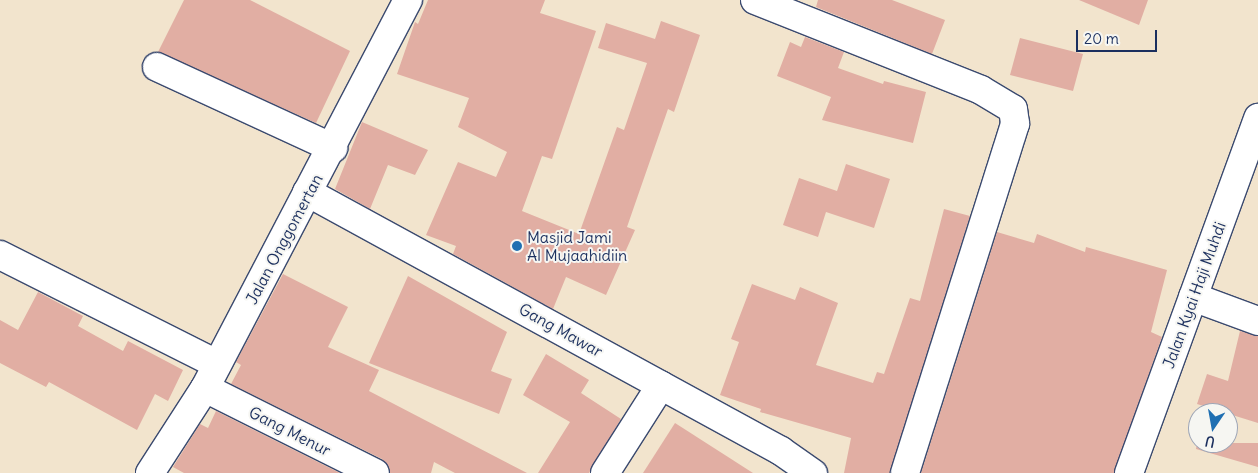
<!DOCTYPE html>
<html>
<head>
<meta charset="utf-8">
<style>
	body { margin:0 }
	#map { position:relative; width:1258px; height:473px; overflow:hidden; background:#f2e4cd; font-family:Delius,sans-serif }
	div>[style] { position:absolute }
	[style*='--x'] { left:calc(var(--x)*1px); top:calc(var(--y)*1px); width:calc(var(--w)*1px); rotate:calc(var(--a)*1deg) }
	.building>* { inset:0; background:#e1aea3 }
	.roads { filter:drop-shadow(1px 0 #3b4a6f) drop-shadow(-1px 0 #3b4a6f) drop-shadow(0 1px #3b4a6f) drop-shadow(0 -1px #3b4a6f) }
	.minor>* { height:28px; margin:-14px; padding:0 14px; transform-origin:14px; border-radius:14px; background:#fff }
	.dots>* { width:14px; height:14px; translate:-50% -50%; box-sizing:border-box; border:2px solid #f6f6f2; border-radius:50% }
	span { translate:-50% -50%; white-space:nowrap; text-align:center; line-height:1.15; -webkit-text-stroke:4px #f6f6f2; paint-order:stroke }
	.poi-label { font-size:16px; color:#1b2f5e }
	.left { translate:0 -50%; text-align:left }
	.street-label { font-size:16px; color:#1b2f5e }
	.north { position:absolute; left:1188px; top:403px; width:50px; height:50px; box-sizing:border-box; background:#f6f6f2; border:1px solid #9ea6b7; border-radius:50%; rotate:192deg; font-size:14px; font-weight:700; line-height:20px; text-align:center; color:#1b2f5e }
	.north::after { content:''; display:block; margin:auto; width:18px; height:22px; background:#1f6fb2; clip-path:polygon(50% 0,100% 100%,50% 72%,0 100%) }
	.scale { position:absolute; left:1076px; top:30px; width:81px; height:22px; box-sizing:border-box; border:2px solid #1b2f5e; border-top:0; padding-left:6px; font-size:15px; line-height:18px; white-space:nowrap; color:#1b2f5e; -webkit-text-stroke:4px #f6f6f2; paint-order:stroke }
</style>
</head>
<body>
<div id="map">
	<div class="building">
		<i style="clip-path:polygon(184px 0,250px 0,350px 51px,316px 123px,158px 52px)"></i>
		<i style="clip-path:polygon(428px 0,545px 0,540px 13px,596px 31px,552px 159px,542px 156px,522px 211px,579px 234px,617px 127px,624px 130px,647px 63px,598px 48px,606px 23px,655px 39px,661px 21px,700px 35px,674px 112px,668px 109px,627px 227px,635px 230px,606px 295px,566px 277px,553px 309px,453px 254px,456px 246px,426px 235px,458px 162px,496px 177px,507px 152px,458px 127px,469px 98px,397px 74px,415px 22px,418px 24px)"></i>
		<i style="clip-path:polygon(818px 0,892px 0,945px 20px,932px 54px,816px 7px)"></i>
		<i style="clip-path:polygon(1079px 0,1148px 0,1139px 25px)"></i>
		<i style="clip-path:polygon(805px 37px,844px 52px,838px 68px,883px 84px,884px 81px,926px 92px,913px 143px,822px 120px,831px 97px,777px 76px,790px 42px,801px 47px)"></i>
		<i style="clip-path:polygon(1020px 38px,1083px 54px,1073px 91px,1010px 75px)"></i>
		<i style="clip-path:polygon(362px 122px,428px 150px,415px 175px,388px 165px,370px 209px,335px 189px)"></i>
		<i style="clip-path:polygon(846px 164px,890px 179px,874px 228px,826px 212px,818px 237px,783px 225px,799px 178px,837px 191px)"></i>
		<i style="clip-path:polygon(944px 209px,970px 216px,890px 473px,844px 473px,851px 438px,760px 412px,761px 409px,720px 395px,739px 342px,731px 339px,752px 284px,795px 300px,800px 287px,838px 303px,816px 365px,873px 383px,877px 372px,884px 374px,910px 298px,920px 301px)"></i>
		<i style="clip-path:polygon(997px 232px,1034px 243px,1037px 234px,1085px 252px,1086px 247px,1167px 270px,1151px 332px,1162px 337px,1114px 473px,921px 473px)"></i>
		<i style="clip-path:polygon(283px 274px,348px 307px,328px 347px,379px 370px,369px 391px,527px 473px,455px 473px,434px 462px,431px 473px,390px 473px,382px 459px,231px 384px,241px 365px,236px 362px)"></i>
		<i style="clip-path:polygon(408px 276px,507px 332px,491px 371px,512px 379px,499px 414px,369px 363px)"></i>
		<i style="clip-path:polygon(38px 292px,83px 316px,78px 326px,123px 351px,128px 341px,183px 370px,168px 401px,155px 394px,137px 430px,49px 382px,46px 387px,0 363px,0 320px,18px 330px)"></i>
		<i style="clip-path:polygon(1240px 331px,1258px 336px,1258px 423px,1197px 404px,1207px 374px,1228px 381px)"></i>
		<i style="clip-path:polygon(546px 354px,589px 380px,581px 393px,621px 419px,589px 473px,538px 473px,570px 422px,523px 395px)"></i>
		<i style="clip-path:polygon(216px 411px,340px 473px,184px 473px,173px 467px,200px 424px,208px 428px)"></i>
		<i style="clip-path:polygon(675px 423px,753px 473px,643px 473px)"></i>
		<i style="clip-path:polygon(1197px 443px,1258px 443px,1258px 467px,1196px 449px)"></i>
	</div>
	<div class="roads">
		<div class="minor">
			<i style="--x:755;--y:0;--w:243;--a:21.7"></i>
			<i style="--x:981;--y:90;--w:37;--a:31"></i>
			<i style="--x:1013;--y:109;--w:15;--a:82"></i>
			<i style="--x:1015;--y:124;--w:366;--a:107.5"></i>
			<i style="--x:157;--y:67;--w:194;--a:24.7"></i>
			<i style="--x:307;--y:192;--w:540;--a:28.65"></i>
			<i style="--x:781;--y:451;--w:39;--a:35"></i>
			<i style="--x:0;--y:255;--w:243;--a:26.7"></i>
			<i style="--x:1193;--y:297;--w:69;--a:20.3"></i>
			<i style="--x:205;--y:388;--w:190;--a:26.6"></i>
			<i style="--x:150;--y:473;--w:101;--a:-57.1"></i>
			<i style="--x:205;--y:388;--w:438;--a:-62.4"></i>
			<i style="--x:605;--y:473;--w:104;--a:-57.5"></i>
			<i style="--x:1129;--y:473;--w:378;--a:-70"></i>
		</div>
	</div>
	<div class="dots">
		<i style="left:517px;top:246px;background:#1f6fb2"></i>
	</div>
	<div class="poi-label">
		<span class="left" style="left:527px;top:246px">Masjid Jami<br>Al Mujaahidiin</span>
	</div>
	<div class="street-label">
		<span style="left:284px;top:239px;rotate:-62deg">Jalan Onggomertan</span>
		<span style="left:1194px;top:295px;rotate:-70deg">Jalan Kyai Haji Muhdi</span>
		<span style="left:561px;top:330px;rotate:29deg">Gang Mawar</span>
		<span style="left:290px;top:431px;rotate:27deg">Gang Menur</span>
	</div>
	<div class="north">U</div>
	<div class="scale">20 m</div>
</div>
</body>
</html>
